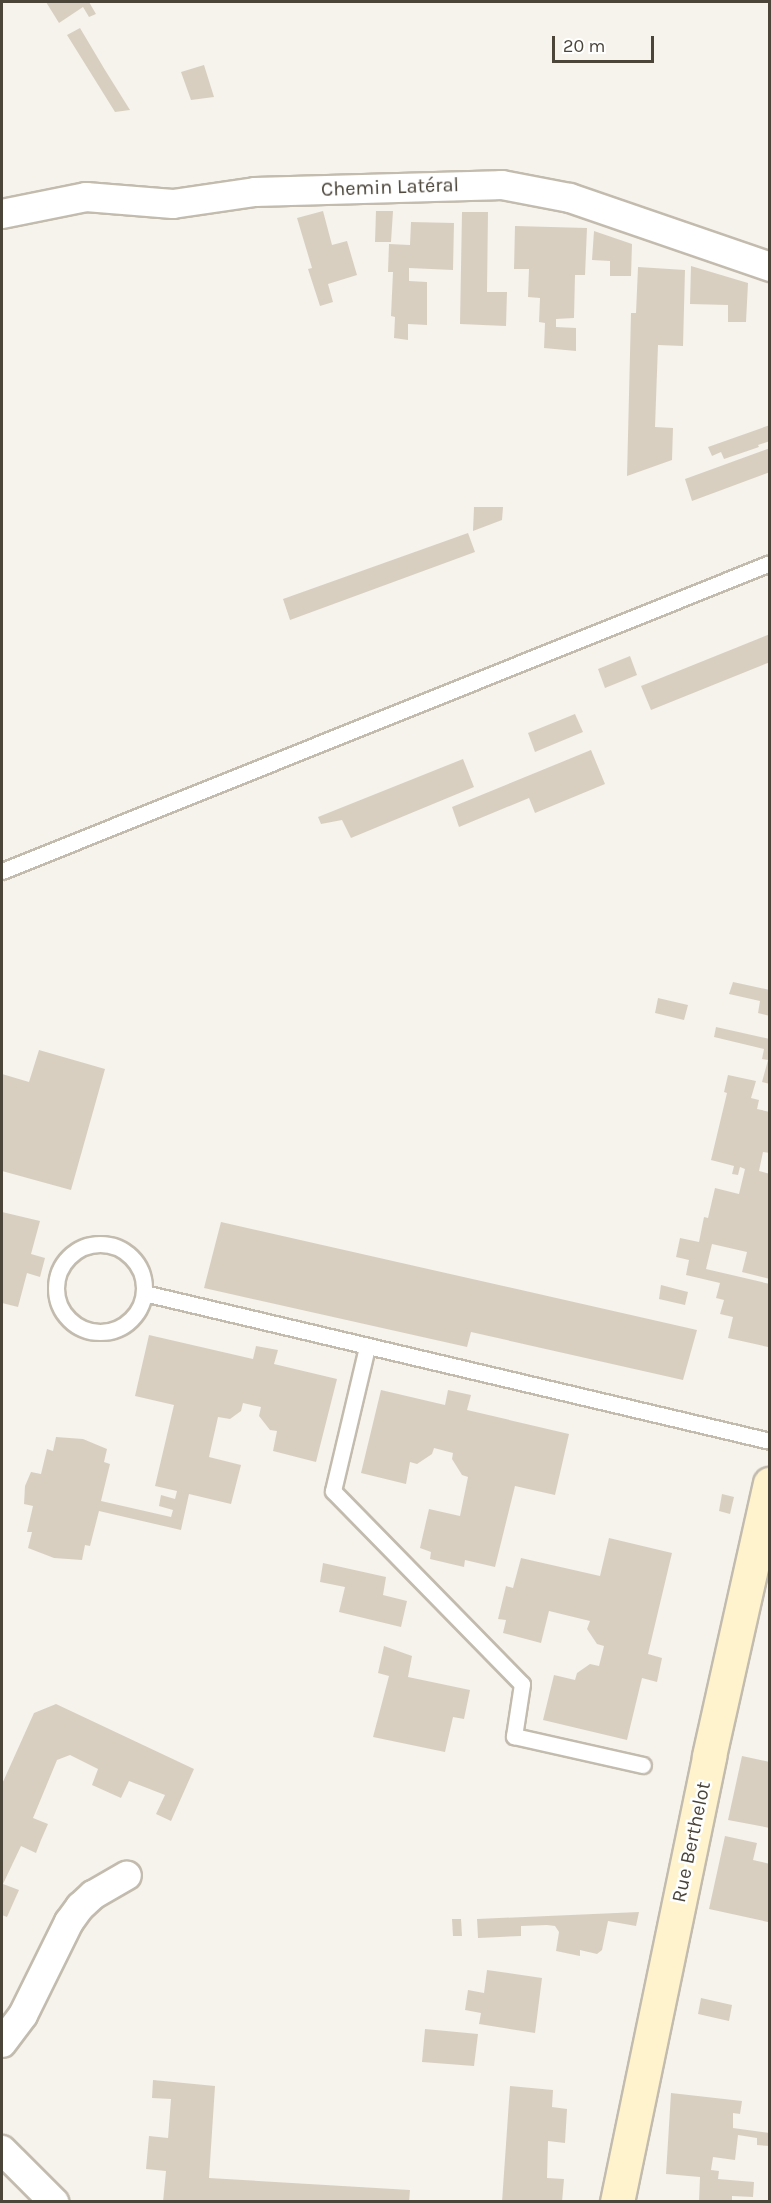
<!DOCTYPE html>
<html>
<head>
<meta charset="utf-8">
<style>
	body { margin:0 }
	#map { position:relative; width:771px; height:2203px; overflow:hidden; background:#f6f3ec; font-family:Karla,sans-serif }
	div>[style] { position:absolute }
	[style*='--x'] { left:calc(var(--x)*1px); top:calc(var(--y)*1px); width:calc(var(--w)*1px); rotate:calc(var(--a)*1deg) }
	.building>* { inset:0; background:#d8cfc1 }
	.roads { filter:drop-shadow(2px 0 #c2bbae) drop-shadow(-2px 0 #c2bbae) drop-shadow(0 2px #c2bbae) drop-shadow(0 -2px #c2bbae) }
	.lane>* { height:15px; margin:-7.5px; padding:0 7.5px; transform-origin:7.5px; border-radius:7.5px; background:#fff }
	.lane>.ring { margin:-7.5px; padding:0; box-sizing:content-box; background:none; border:15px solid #fff; border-radius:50% }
	.street>* { height:28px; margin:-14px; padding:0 14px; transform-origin:14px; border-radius:14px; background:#fff }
	.secondary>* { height:33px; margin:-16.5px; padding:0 16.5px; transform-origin:16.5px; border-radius:16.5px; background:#fff3cd }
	span { translate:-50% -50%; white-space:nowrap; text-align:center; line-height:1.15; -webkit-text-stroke:5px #fff; paint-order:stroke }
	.street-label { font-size:20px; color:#4b4439 }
	.frame { position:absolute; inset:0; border:3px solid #4b4439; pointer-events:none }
	.scale { position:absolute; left:552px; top:36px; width:102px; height:27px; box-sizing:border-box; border:3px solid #4b4439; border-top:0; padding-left:8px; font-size:18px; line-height:21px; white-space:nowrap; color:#4b4439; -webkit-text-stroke:4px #fff; paint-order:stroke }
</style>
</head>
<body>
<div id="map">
	<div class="building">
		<i style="clip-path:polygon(46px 2px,89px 2px,96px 14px,89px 17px,83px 7px,59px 23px)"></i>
		<i style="clip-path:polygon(80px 28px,105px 70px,130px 110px,115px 112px,67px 35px)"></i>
		<i style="clip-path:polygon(204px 65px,214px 97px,191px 100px,181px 72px)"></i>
		<i style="clip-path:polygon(323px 211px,332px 245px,347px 241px,357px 275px,328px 284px,333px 302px,320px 306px,308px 269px,312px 268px,297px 218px)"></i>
		<i style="clip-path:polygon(376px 211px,393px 211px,391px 242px,375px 242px)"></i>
		<i style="clip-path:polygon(462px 212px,488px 212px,487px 292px,507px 292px,506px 326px,460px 324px)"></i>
		<i style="clip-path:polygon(411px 222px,454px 223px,453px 270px,409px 268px,409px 281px,427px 282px,427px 325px,408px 324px,408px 340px,394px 338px,395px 317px,391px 316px,393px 272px,388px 272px,389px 244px,410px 245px)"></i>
		<i style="clip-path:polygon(515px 226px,587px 228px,585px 275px,575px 275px,574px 318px,556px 319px,556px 327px,576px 328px,576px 351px,544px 348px,545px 323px,539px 322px,540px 298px,528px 297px,529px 269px,514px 269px)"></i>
		<i style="clip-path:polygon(594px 231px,632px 244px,631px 276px,610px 276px,610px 261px,592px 260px)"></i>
		<i style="clip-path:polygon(691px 266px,748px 283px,746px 322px,728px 322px,728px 305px,690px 304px)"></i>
		<i style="clip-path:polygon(638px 267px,685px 270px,683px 346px,658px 345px,655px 427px,673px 428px,672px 460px,627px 476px,631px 313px,636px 313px)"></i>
		<i style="clip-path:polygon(770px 425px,770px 441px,758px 445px,759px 447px,724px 459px,721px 452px,712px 456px,708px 447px)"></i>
		<i style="clip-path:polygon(770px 448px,770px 472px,692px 501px,685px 479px)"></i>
		<i style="clip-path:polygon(474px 507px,503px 507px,502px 520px,473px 531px)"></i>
		<i style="clip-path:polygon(468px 533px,475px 552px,290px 620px,283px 599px)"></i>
		<i style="clip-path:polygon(770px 634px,770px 662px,651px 710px,641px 686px)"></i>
		<i style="clip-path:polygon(630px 656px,637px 675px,605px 688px,598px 669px)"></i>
		<i style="clip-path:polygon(575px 714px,583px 732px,535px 752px,528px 733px)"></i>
		<i style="clip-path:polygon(591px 750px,605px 784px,535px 813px,529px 798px,459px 827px,452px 807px)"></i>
		<i style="clip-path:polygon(463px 759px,474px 787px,351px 838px,342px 820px,321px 824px,318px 817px)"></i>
		<i style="clip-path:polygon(733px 982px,770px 990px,770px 1016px,758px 1013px,760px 1001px,729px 994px)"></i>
		<i style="clip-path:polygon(658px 998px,688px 1005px,684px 1020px,655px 1013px)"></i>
		<i style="clip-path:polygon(716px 1027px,770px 1039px,770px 1084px,762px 1082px,768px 1060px,762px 1059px,764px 1049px,714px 1037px)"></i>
		<i style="clip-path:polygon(39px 1050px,105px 1069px,71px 1190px,2px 1171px,2px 1074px,29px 1082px)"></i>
		<i style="clip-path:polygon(728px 1075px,756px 1081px,751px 1098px,759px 1100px,757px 1109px,770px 1112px,770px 1153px,763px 1152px,759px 1171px,770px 1174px,770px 1279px,742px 1272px,747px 1252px,712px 1244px,706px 1269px,770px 1284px,768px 1347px,728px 1338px,733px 1317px,720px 1314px,724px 1300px,716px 1298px,720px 1283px,686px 1275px,689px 1260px,676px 1257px,680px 1238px,699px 1242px,704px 1217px,708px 1218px,715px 1188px,739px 1194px,745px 1169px,740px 1167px,738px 1175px,732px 1174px,734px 1166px,711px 1160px,727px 1093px,724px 1092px)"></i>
		<i style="clip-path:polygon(2px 1212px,40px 1221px,31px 1254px,45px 1258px,40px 1277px,27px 1273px,18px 1307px,2px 1303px)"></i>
		<i style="clip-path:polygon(221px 1222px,697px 1330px,683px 1380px,471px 1332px,467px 1347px,204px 1288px)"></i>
		<i style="clip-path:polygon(661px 1285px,688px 1292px,685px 1305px,659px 1299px)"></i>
		<i style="clip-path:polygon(149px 1335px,253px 1359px,256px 1346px,278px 1350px,274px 1364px,337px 1379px,316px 1462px,273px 1451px,277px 1431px,270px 1430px,259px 1416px,261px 1407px,243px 1403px,241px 1411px,230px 1419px,218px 1417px,209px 1457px,241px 1465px,231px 1504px,189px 1494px,181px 1530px,99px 1511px,90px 1546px,85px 1545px,82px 1560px,54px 1558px,28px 1548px,32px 1532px,27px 1532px,33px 1506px,24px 1504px,25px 1486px,31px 1472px,41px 1474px,47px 1449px,53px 1451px,56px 1437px,83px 1439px,107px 1449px,104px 1462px,110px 1464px,101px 1501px,171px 1517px,173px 1510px,159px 1506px,161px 1495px,175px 1499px,177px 1491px,155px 1486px,174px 1405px,135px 1396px)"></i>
		<i style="clip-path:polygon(381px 1390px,445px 1405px,448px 1390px,471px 1395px,467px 1410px,569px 1434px,555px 1495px,515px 1486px,495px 1567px,465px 1560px,464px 1567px,430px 1559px,431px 1552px,420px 1548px,429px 1509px,460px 1516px,468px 1477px,462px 1475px,452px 1459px,453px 1453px,434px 1448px,432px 1454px,417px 1464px,410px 1462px,406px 1484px,361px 1473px)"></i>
		<i style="clip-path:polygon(722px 1494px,734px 1497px,730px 1514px,719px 1511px)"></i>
		<i style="clip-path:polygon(609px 1538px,672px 1553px,648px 1654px,662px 1658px,657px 1682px,642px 1678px,627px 1740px,543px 1720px,554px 1675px,575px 1680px,577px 1673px,590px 1664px,599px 1666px,604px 1646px,597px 1644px,587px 1629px,590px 1621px,549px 1611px,541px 1643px,503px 1633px,506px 1620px,498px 1619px,506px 1586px,513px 1588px,521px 1558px,600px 1576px)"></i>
		<i style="clip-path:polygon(323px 1563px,386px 1577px,383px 1595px,407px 1601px,401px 1627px,339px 1612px,345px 1587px,320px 1582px)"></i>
		<i style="clip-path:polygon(384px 1646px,412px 1656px,408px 1677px,470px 1690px,464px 1719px,453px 1717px,445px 1752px,373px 1737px,389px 1676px,378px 1673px)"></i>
		<i style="clip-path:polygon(56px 1704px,194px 1769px,171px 1821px,156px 1814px,165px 1795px,129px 1781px,121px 1798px,92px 1785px,98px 1769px,70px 1755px,57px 1760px,33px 1818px,48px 1824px,41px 1840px,36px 1853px,21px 1846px,3px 1884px,19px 1890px,7px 1917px,2px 1915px,2px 1784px,34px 1713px)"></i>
		<i style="clip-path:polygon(742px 1756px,770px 1762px,770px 1828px,728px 1820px)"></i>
		<i style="clip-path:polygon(725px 1836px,757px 1843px,753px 1860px,770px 1864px,768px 1922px,709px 1909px)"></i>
		<i style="clip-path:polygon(639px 1912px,636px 1926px,608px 1921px,602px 1950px,597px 1954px,580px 1950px,580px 1956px,556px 1951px,559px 1932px,555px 1926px,547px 1925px,521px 1926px,521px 1936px,478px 1938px,477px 1919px)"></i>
		<i style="clip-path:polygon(452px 1919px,461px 1919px,462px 1936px,453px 1936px)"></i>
		<i style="clip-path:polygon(487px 1970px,542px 1978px,535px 2033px,479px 2024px,481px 2013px,465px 2010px,468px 1990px,484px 1993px)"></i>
		<i style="clip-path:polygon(701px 1998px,732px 2005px,729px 2021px,698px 2014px)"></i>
		<i style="clip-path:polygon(425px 2029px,478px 2034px,474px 2066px,422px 2062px)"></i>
		<i style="clip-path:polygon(153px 2080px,215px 2086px,209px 2178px,410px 2190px,409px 2202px,163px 2202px,166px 2171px,146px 2169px,149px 2136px,168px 2138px,171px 2099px,152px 2098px)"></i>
		<i style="clip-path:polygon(510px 2086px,553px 2090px,552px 2107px,567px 2109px,565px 2143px,548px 2141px,547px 2178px,564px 2179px,562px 2202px,502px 2202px)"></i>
		<i style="clip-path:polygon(671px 2093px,742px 2101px,740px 2114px,733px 2113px,733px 2128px,770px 2133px,770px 2146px,757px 2145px,757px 2138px,738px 2135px,735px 2160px,713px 2157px,711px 2170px,719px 2171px,718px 2179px,754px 2182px,753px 2197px,732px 2196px,732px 2202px,699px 2202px,700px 2177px,666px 2174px)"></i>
	</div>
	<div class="roads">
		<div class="lane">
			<i style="--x:2;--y:871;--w:827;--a:-21.85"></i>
			<i class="ring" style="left:56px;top:1244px;width:73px;height:73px"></i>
			<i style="--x:144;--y:1293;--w:643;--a:13.3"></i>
			<i style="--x:367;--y:1347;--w:148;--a:103.3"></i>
			<i style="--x:333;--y:1491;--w:270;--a:45.6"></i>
			<i style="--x:522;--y:1684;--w:53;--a:98.7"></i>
			<i style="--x:514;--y:1736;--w:132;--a:12.7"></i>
		</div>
		<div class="street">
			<i style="--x:2;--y:214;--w:86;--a:-11.4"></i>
			<i style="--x:86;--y:197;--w:87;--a:4.6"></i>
			<i style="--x:173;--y:204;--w:83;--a:-8.3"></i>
			<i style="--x:255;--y:192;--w:247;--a:-1.6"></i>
			<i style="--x:502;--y:185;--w:69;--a:10.8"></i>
			<i style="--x:570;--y:198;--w:212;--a:19"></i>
			<i style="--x:2;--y:2043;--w:35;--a:-53"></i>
			<i style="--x:23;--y:2015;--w:104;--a:-63.7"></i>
			<i style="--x:69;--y:1922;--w:19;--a:-54"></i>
			<i style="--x:80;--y:1907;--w:18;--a:-43"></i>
			<i style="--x:93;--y:1895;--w:39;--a:-30"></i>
			<i style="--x:2;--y:2150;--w:74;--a:45"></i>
		</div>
		<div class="secondary">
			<i style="--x:617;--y:2202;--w:455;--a:-78.3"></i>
			<i style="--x:709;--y:1756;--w:279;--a:-77.4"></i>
		</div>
	</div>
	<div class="street-label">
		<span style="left:390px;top:187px;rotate:-2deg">Chemin Latéral</span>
		<span style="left:691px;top:1842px;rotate:-78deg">Rue Berthelot</span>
	</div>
	<div class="frame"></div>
	<div class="scale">20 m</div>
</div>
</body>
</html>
